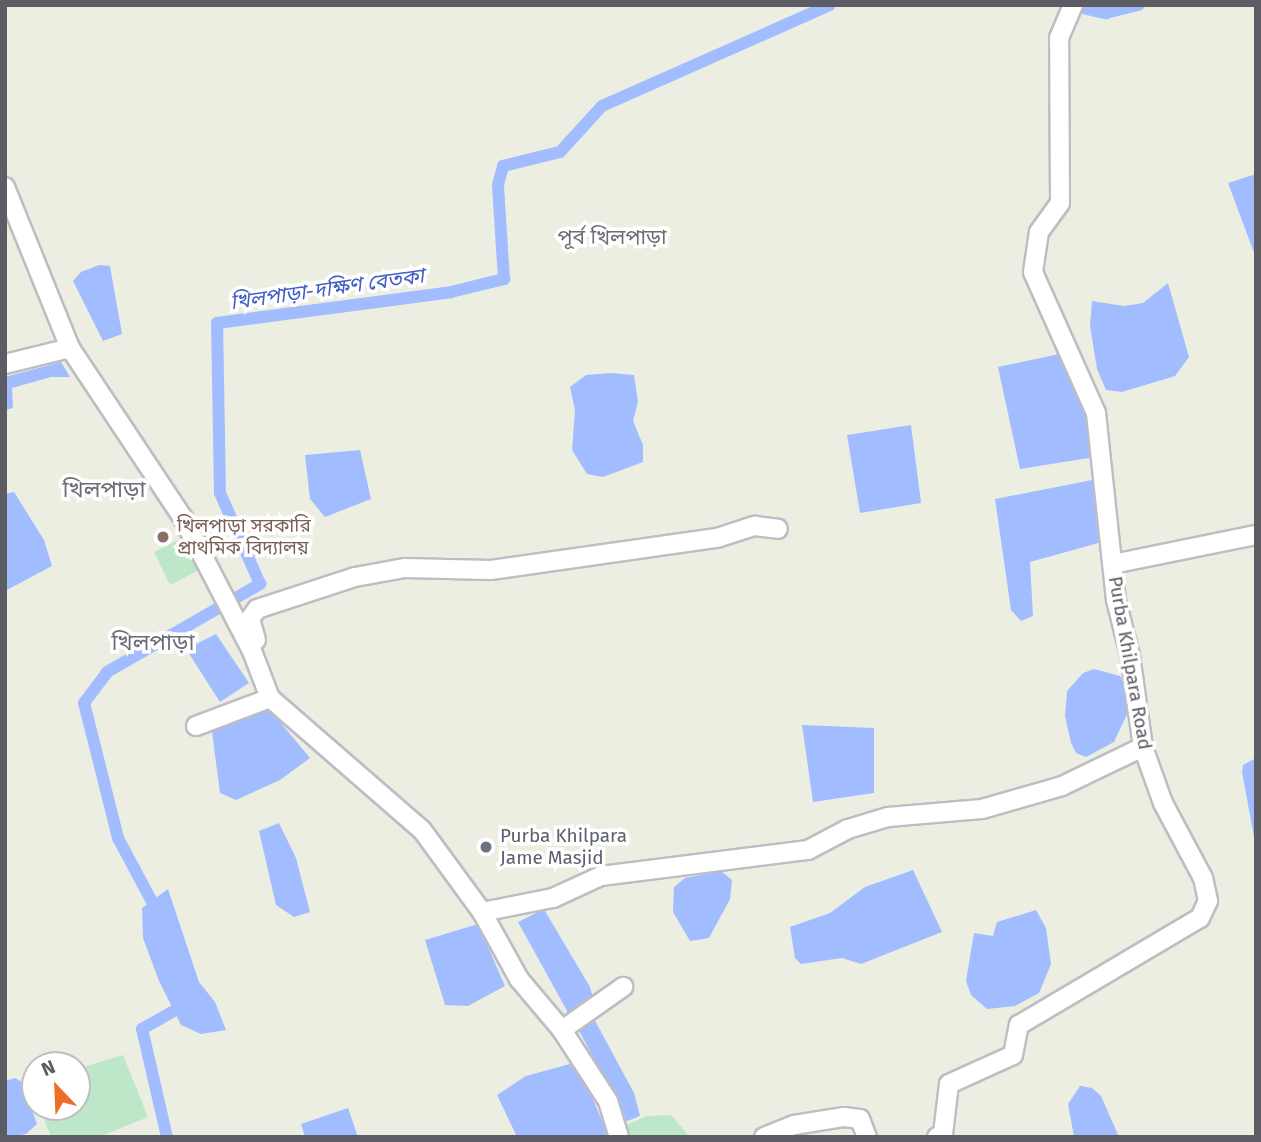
<!DOCTYPE html>
<html>
<head>
<meta charset="utf-8">
<style>
	body { margin:0 }
	#map { position:relative; width:1261px; height:1142px; overflow:hidden; background:#edeee2; font-family:"Fira Sans","Noto Sans Bengali",sans-serif }
	div>[style] { position:absolute }
	[style*='--x'] { left:calc(var(--x)*1px); top:calc(var(--y)*1px); width:calc(var(--w)*1px); rotate:calc(var(--a)*1deg) }
	.green>* { inset:0; background:#bee6c9 }
	.water>* { inset:0; background:#a1bdff }
	.canal>* { height:12px; margin:-6px; padding:0 6px; transform-origin:6px; border-radius:6px; background:#a1bdff }
	.roads { filter:drop-shadow(2px 0 #bdbec4) drop-shadow(-2px 0 #bdbec4) drop-shadow(0 2px #bdbec4) drop-shadow(0 -2px #bdbec4) }
	.minor>* { height:18px; margin:-9px; padding:0 9px; transform-origin:9px; border-radius:9px; background:#fff }
	.dots>* { width:19px; height:19px; translate:-50% -50%; box-sizing:border-box; border:4px solid #fff; border-radius:50% }
	span { translate:-50% -50%; white-space:nowrap; text-align:center; line-height:1.15; -webkit-text-stroke:7px #fff; paint-order:stroke }
	.education-label { font-size:19px; color:#785e54 }
	.left { translate:0 -50%; text-align:left }
	.street-label { font-size:19px; color:#5b5c64 }
	.worship-label { font-size:19px; color:#5b616d }
	.neighbourhood-label { font-size:21px; color:#6c6e76 }
	.water-label { font-size:21px; color:#415dc6; font-style:italic }
	.quarter-label { font-size:23px; color:#6c6e76 }
	.frame { position:absolute; inset:0; border:7px solid #5b5c64; pointer-events:none }
	.north { position:absolute; left:21px; top:1051px; width:70px; height:70px; box-sizing:border-box; background:#fff; border:2px solid #bdbec1; border-radius:50%; rotate:337deg; font-size:19px; font-weight:700; line-height:28px; text-align:center; color:#5b5c64 }
	.north::after { content:''; display:block; margin:auto; width:24px; height:32px; background:#ed6e29; clip-path:polygon(50% 0,100% 100%,50% 72%,0 100%) }
</style>
</head>
<body>
<div id="map">
	<div class="green">
		<i style="clip-path:polygon(182px 538px,199px 570px,170px 585px,154px 552px)"></i>
		<i style="clip-path:polygon(123px 1055px,148px 1117px,99px 1137px,51px 1137px,39px 1107px,77px 1107px,77px 1069px)"></i>
		<i style="clip-path:polygon(671px 1115px,690px 1137px,625px 1137px,623px 1126px,647px 1116px)"></i>
	</div>
	<div class="water">
		<i style="clip-path:polygon(1256px 174px,1256px 258px,1228px 183px)"></i>
		<i style="clip-path:polygon(99px 265px,110px 266px,122px 334px,103px 341px,73px 281px,81px 272px)"></i>
		<i style="clip-path:polygon(1168px 283px,1189px 357px,1175px 376px,1122px 392px,1106px 390px,1097px 369px,1090px 326px,1092px 301px,1124px 306px,1143px 303px)"></i>
		<i style="clip-path:polygon(1059px 354px,1084px 397px,1095px 457px,1020px 469px,998px 367px)"></i>
		<i style="clip-path:polygon(61px 362px,70px 377px,51px 377px,12px 388px,13px 408px,5px 410px,5px 377px)"></i>
		<i style="clip-path:polygon(611px 373px,634px 375px,638px 402px,633px 421px,643px 445px,643px 462px,603px 477px,587px 474px,572px 450px,575px 410px,570px 387px,586px 375px)"></i>
		<i style="clip-path:polygon(911px 425px,921px 503px,860px 513px,847px 435px)"></i>
		<i style="clip-path:polygon(360px 450px,371px 499px,325px 517px,310px 499px,305px 455px)"></i>
		<i style="clip-path:polygon(1097px 479px,1109px 540px,1030px 562px,1033px 616px,1021px 621px,1011px 610px,995px 499px)"></i>
		<i style="clip-path:polygon(14px 492px,44px 540px,52px 566px,5px 591px,5px 494px)"></i>
		<i style="clip-path:polygon(216px 634px,249px 683px,220px 702px,186px 649px)"></i>
		<i style="clip-path:polygon(1094px 669px,1120px 676px,1126px 685px,1127px 714px,1114px 742px,1086px 757px,1076px 753px,1071px 743px,1065px 716px,1067px 691px,1083px 673px)"></i>
		<i style="clip-path:polygon(266px 705px,310px 758px,280px 780px,236px 800px,220px 793px,211px 724px)"></i>
		<i style="clip-path:polygon(802px 725px,874px 728px,874px 793px,813px 802px)"></i>
		<i style="clip-path:polygon(1256px 758px,1256px 848px,1242px 772px,1243px 765px)"></i>
		<i style="clip-path:polygon(279px 823px,296px 858px,310px 912px,294px 917px,276px 905px,259px 831px)"></i>
		<i style="clip-path:polygon(913px 870px,942px 932px,861px 964px,842px 958px,801px 964px,795px 958px,790px 927px,830px 913px,865px 887px)"></i>
		<i style="clip-path:polygon(721px 871px,732px 880px,730px 899px,709px 938px,690px 941px,673px 912px,674px 887px,685px 878px)"></i>
		<i style="clip-path:polygon(168px 889px,199px 982px,215px 1002px,226px 1030px,201px 1034px,181px 1025px,159px 981px,143px 938px,142px 908px)"></i>
		<i style="clip-path:polygon(1036px 910px,1046px 928px,1051px 964px,1039px 993px,1015px 1006px,987px 1009px,971px 995px,966px 981px,974px 933px,993px 936px,997px 922px)"></i>
		<i style="clip-path:polygon(540px 911px,545px 911px,590px 987px,594px 1001px,571px 1018px,518px 922px)"></i>
		<i style="clip-path:polygon(478px 924px,505px 986px,468px 1006px,445px 1005px,425px 940px)"></i>
		<i style="clip-path:polygon(592px 1015px,634px 1093px,640px 1116px,630px 1120px,622px 1122px,616px 1100px,576px 1025px)"></i>
		<i style="clip-path:polygon(577px 1062px,609px 1137px,517px 1137px,497px 1095px,526px 1076px)"></i>
		<i style="clip-path:polygon(15px 1078px,22px 1082px,37px 1124px,26px 1134px,7px 1137px,5px 1081px)"></i>
		<i style="clip-path:polygon(1080px 1086px,1092px 1088px,1101px 1096px,1119px 1137px,1074px 1137px,1068px 1104px)"></i>
		<i style="clip-path:polygon(348px 1108px,358px 1137px,305px 1137px,301px 1124px)"></i>
	</div>
	<div class="canal">
		<i style="--x:1070;--y:5;--w:37;--a:13"></i>
		<i style="--x:1106;--y:13;--w:34;--a:-14"></i>
		<i style="--x:158;--y:913;--w:85;--a:-118.1"></i>
		<i style="--x:118;--y:838;--w:139;--a:-104.1"></i>
		<i style="--x:84;--y:703;--w:39;--a:-53"></i>
		<i style="--x:107;--y:672;--w:177;--a:-29.9"></i>
		<i style="--x:260;--y:584;--w:99;--a:-113.7"></i>
		<i style="--x:220;--y:493;--w:170;--a:-91"></i>
		<i style="--x:217;--y:323;--w:236;--a:-7.5"></i>
		<i style="--x:451;--y:292;--w:55;--a:-13.8"></i>
		<i style="--x:504;--y:279;--w:94;--a:-93.7"></i>
		<i style="--x:498;--y:185;--w:20;--a:-75"></i>
		<i style="--x:503;--y:166;--w:59;--a:-13.8"></i>
		<i style="--x:560;--y:152;--w:62;--a:-47.6"></i>
		<i style="--x:602;--y:106;--w:249;--a:-23.9"></i>
		<i style="--x:167;--y:1137;--w:111;--a:-103"></i>
		<i style="--x:142;--y:1029;--w:53;--a:-29.5"></i>
	</div>
	<div class="roads">
		<div class="minor">
			<i style="--x:5;--y:187;--w:174;--a:68"></i>
			<i style="--x:70;--y:348;--w:204;--a:56.4"></i>
			<i style="--x:183;--y:518;--w:150;--a:62.6"></i>
			<i style="--x:252;--y:651;--w:50;--a:69"></i>
			<i style="--x:270;--y:698;--w:201;--a:41"></i>
			<i style="--x:422;--y:830;--w:102;--a:53.8"></i>
			<i style="--x:482;--y:912;--w:77;--a:61.1"></i>
			<i style="--x:519;--y:979;--w:67;--a:49.9"></i>
			<i style="--x:562;--y:1030;--w:85;--a:57.1"></i>
			<i style="--x:608;--y:1101;--w:38;--a:73"></i>
			<i style="--x:5;--y:364;--w:67;--a:-13.8"></i>
			<i style="--x:1113;--y:564;--w:146;--a:-11.5"></i>
			<i style="--x:256;--y:640;--w:22;--a:-106"></i>
			<i style="--x:250;--y:619;--w:12;--a:-55"></i>
			<i style="--x:257;--y:609;--w:103;--a:-18.1"></i>
			<i style="--x:355;--y:577;--w:51;--a:-10.2"></i>
			<i style="--x:405;--y:568;--w:86;--a:1.3"></i>
			<i style="--x:491;--y:570;--w:228;--a:-8.1"></i>
			<i style="--x:717;--y:538;--w:40;--a:-18"></i>
			<i style="--x:755;--y:526;--w:23;--a:7"></i>
			<i style="--x:196;--y:726;--w:79;--a:-20.7"></i>
			<i style="--x:482;--y:912;--w:72;--a:-11.2"></i>
			<i style="--x:553;--y:898;--w:53;--a:-24.6"></i>
			<i style="--x:601;--y:876;--w:209;--a:-7.2"></i>
			<i style="--x:808;--y:850;--w:45;--a:-27.7"></i>
			<i style="--x:848;--y:829;--w:42;--a:-16.7"></i>
			<i style="--x:888;--y:817;--w:94;--a:-4.9"></i>
			<i style="--x:982;--y:809;--w:83;--a:-16"></i>
			<i style="--x:1062;--y:786;--w:90;--a:-25.7"></i>
			<i style="--x:562;--y:1030;--w:75;--a:-35.2"></i>
			<i style="--x:764;--y:1137;--w:32;--a:-22"></i>
			<i style="--x:794;--y:1125;--w:51;--a:-9.1"></i>
			<i style="--x:844;--y:1117;--w:16;--a:7"></i>
			<i style="--x:860;--y:1119;--w:19;--a:69"></i>
			<i style="--x:937;--y:1137;--w:7;--a:-27"></i>
			<i style="--x:943;--y:1134;--w:50;--a:-83.2"></i>
			<i style="--x:949;--y:1084;--w:70;--a:-24.4"></i>
			<i style="--x:1013;--y:1055;--w:31;--a:-79"></i>
			<i style="--x:1019;--y:1025;--w:210;--a:-30.6"></i>
			<i style="--x:1200;--y:918;--w:19;--a:-65"></i>
			<i style="--x:1208;--y:901;--w:24;--a:-102"></i>
			<i style="--x:1203;--y:878;--w:85;--a:-118.1"></i>
			<i style="--x:1163;--y:803;--w:59;--a:-109.7"></i>
			<i style="--x:1143;--y:747;--w:93;--a:-98"></i>
			<i style="--x:1130;--y:655;--w:57;--a:-104.3"></i>
			<i style="--x:1116;--y:600;--w:188;--a:-96.1"></i>
			<i style="--x:1096;--y:413;--w:154;--a:-114.1"></i>
			<i style="--x:1033;--y:272;--w:40;--a:-81.5"></i>
			<i style="--x:1039;--y:232;--w:36;--a:-54"></i>
			<i style="--x:1060;--y:203;--w:165;--a:-90.3"></i>
			<i style="--x:1059;--y:38;--w:36;--a:-67"></i>
		</div>
	</div>
	<div class="dots">
		<i style="left:163px;top:537px;background:#8d6e63"></i>
		<i style="left:486px;top:847px;background:#6b7280"></i>
	</div>
	<div class="education-label">
		<span class="left" style="left:177px;top:537px">খিলপাড়া সরকারি<br>প্রাথমিক বিদ্যালয়</span>
	</div>
	<div class="street-label">
		<span style="left:1130px;top:663px;rotate:80deg">Purba Khilpara Road</span>
	</div>
	<div class="worship-label">
		<span class="left" style="left:500px;top:847px">Purba Khilpara<br>Jame Masjid</span>
	</div>
	<div class="neighbourhood-label">
		<span style="left:612px;top:237px">পূর্ব খিলপাড়া</span>
	</div>
	<div class="water-label">
		<span style="left:327px;top:289px;rotate:-8deg">খিলপাড়া-দক্ষিণ বেতকা</span>
	</div>
	<div class="quarter-label">
		<span style="left:104px;top:489px">খিলপাড়া</span>
		<span style="left:153px;top:642px">খিলপাড়া</span>
	</div>
	<div class="frame"></div>
	<div class="north">N</div>
</div>
</body>
</html>
